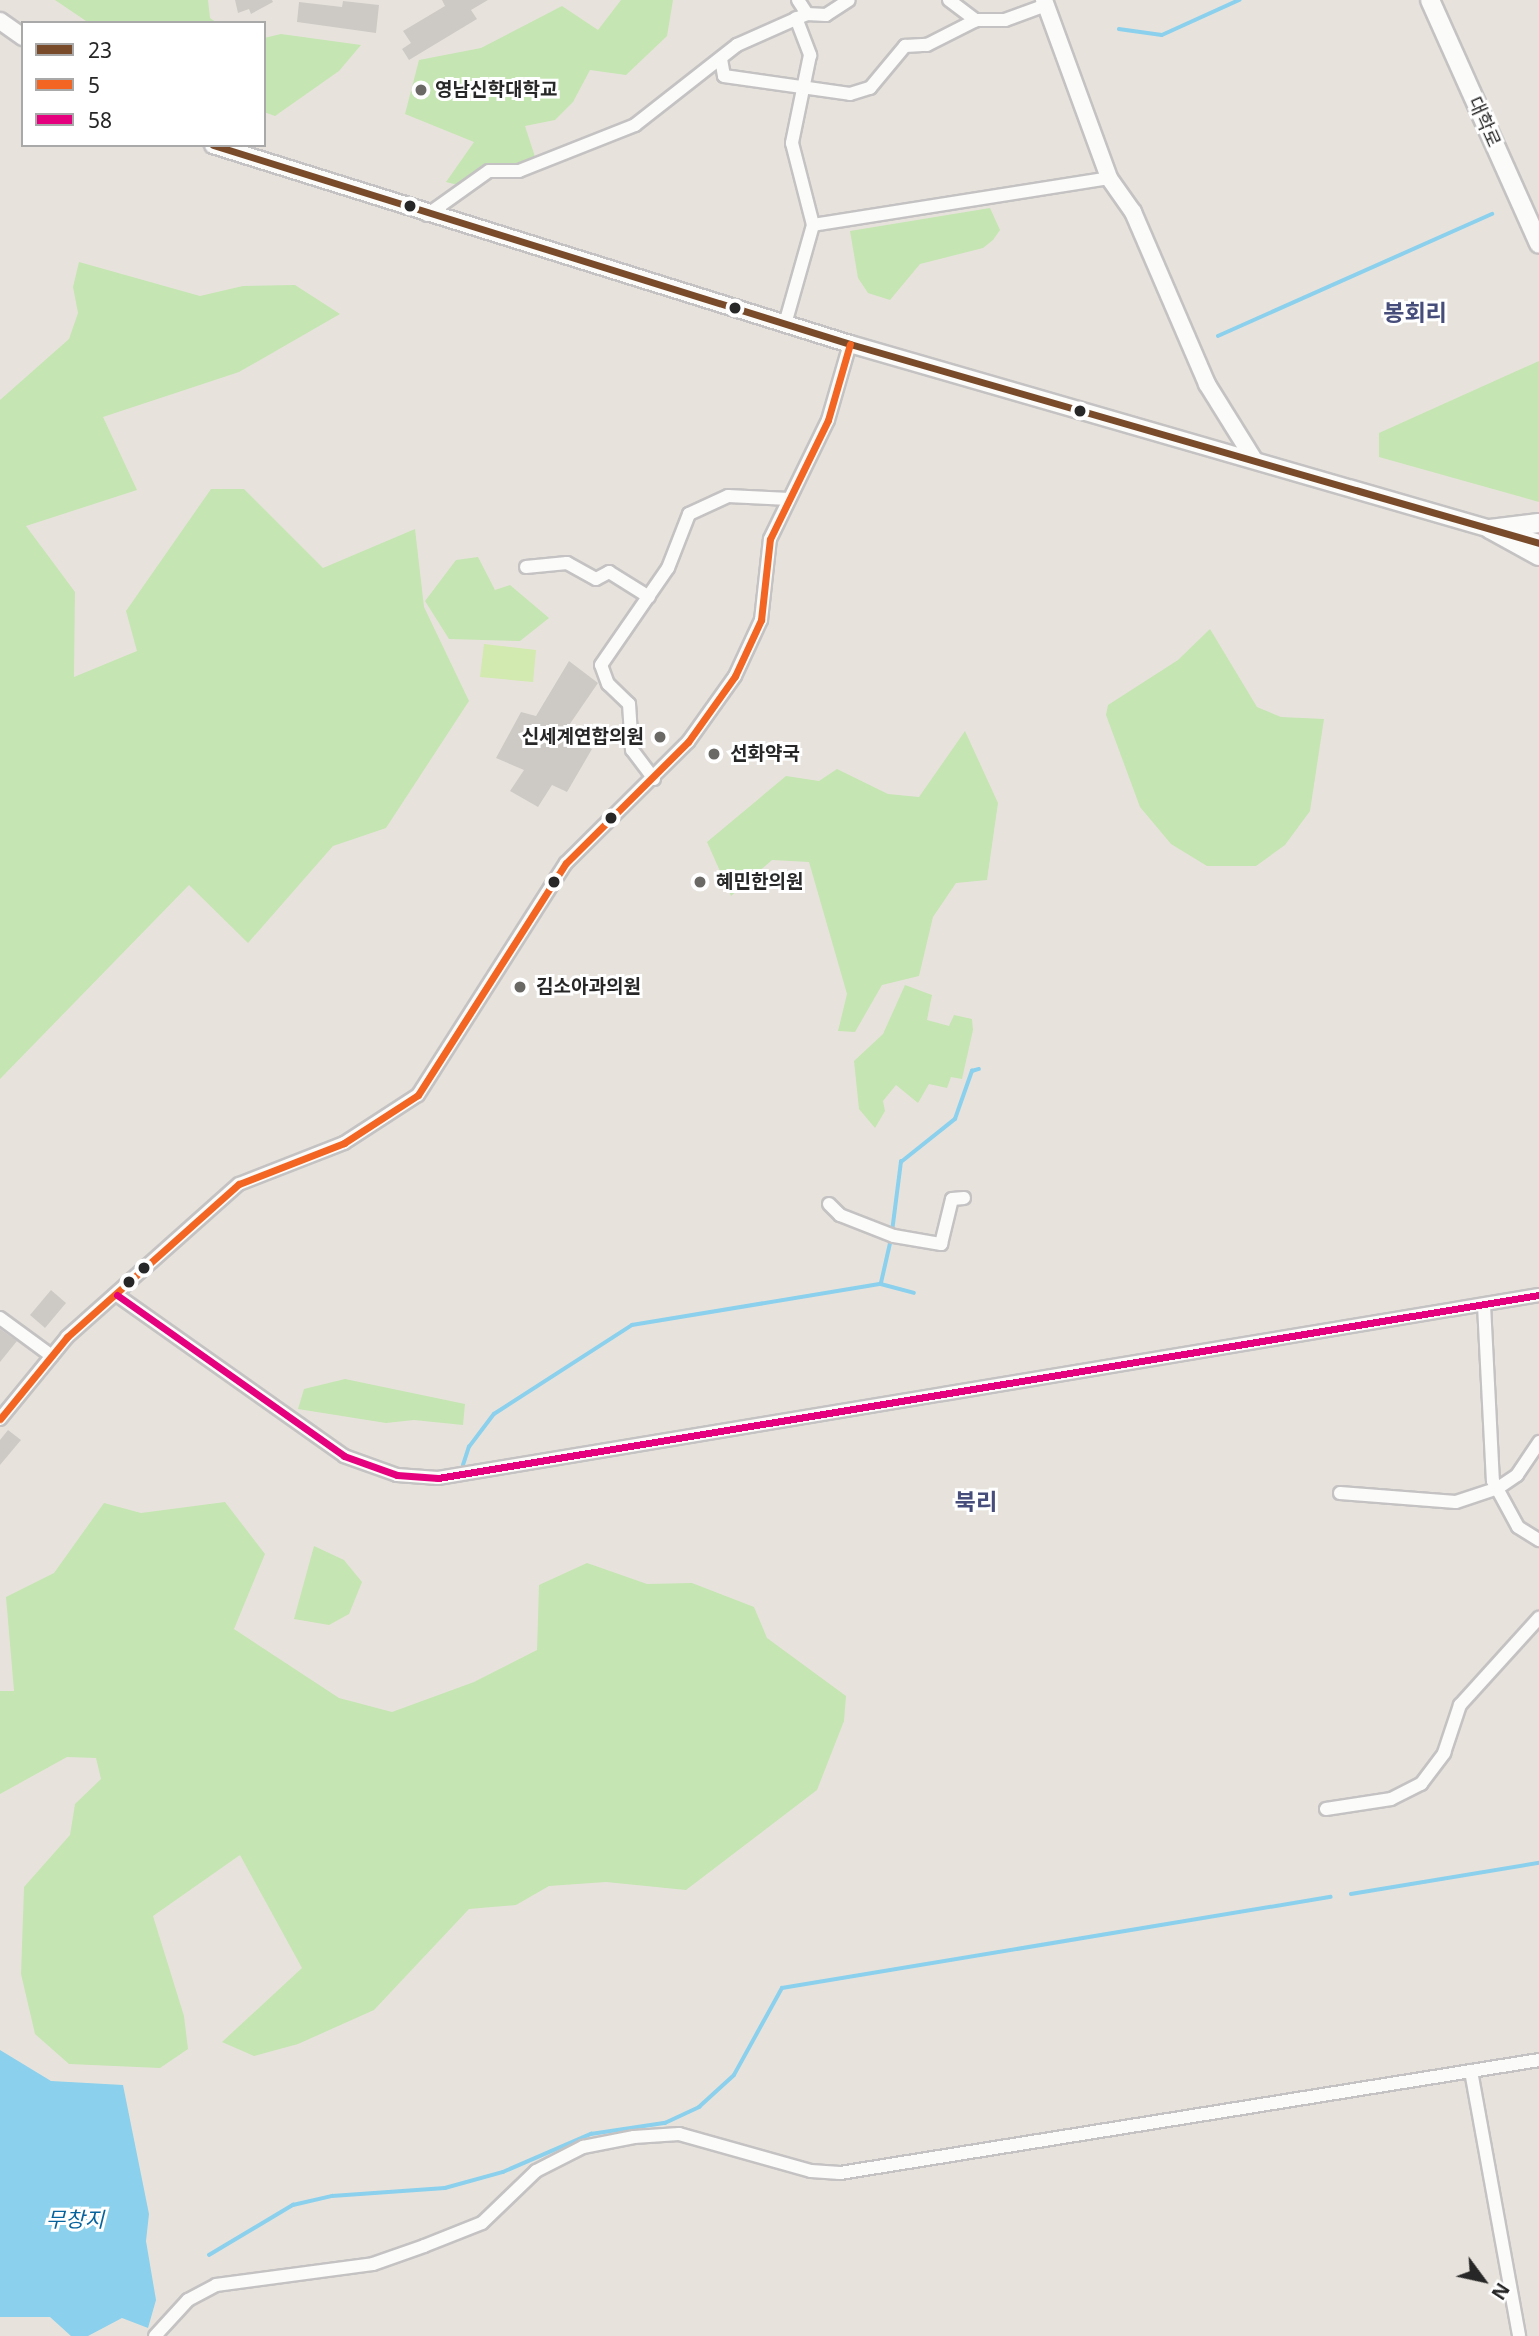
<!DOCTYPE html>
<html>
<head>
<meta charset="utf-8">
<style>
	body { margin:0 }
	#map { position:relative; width:1539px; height:2336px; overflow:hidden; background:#e7e3dc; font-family:"Noto Sans","Noto Sans KR",sans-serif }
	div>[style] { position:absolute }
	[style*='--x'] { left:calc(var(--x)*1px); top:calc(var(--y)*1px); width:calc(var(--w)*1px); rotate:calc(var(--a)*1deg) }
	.green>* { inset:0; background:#c5e5b2 }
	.pitch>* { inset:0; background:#d2e9af }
	.water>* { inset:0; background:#8bd0ed }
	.stream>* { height:3.5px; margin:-1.75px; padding:0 1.75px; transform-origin:1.75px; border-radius:1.75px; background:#8bd0ed }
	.building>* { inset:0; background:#cdcac6 }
	.roads { filter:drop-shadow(2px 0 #c4c2c2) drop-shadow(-2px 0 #c4c2c2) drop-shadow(0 2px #c4c2c2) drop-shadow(0 -2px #c4c2c2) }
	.minor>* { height:12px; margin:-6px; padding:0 6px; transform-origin:6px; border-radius:6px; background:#fbfbfa }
	.tertiary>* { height:16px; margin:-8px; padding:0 8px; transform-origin:8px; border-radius:8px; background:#fbfbfa }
	.secondary>* { height:18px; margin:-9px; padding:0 9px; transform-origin:9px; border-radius:9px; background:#fbfbfa }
	.bus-1>* { height:7px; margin:-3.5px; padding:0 3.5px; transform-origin:3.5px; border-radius:3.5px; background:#7a4b2a }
	.bus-2>* { height:7px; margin:-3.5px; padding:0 3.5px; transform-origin:3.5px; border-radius:3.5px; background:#f26522 }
	.bus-3>* { height:7px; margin:-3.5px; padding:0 3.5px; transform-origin:3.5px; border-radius:3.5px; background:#e5007d }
	.dots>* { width:19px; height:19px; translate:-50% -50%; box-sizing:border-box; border:4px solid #fff; border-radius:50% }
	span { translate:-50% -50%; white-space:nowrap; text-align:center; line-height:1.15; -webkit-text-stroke:6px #fff; paint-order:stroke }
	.poi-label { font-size:19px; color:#272727; font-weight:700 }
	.left { translate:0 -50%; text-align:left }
	.right { translate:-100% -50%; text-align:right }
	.street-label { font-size:19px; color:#272727 }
	.water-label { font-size:21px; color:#06639d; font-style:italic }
	.quarter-label { font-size:23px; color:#464d7a; font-weight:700 }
	.legend { position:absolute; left:21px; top:21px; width:245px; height:126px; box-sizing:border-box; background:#fff; border:2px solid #a9a9a9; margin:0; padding:9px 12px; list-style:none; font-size:21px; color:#272727 }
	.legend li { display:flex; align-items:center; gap:14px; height:35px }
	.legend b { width:35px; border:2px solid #a9a9a9 }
	.north { position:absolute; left:1448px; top:2245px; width:70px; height:70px; -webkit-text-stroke:5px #fff; paint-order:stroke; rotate:123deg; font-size:19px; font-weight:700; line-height:28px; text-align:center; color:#272727 }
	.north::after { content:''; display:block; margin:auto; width:24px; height:32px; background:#272727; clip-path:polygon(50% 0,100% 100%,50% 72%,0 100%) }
</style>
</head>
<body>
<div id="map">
	<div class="green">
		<i style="clip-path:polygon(55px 0,208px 0,210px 18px,217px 23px,89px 23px)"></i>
		<i style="clip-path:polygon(621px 0,673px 0,667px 36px,626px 75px,590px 70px,573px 102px,555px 120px,525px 126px,536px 160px,462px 186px,446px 182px,474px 142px,405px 114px,419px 60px,481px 48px,562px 6px,598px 30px)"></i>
		<i style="clip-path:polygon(281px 34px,361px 45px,339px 71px,275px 116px,264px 112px,264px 38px)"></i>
		<i style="clip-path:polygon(990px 208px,1000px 230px,993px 240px,983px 248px,920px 264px,890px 300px,868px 293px,858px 278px,850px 231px)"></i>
		<i style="clip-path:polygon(79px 262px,200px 296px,243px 286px,295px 285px,340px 314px,239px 372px,103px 417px,137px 490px,26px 526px,75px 592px,74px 677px,137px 651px,126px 611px,211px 489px,244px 489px,323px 568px,415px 529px,424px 607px,469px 701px,386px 828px,333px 846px,248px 943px,189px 885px,0 1079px,0 400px,69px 339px,78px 313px,73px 287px)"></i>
		<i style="clip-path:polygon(1539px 361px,1539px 502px,1379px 457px,1379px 433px)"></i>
		<i style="clip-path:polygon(478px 557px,495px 590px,510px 585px,549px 618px,520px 641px,449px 639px,425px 601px,456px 560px)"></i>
		<i style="clip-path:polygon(1210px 629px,1257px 707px,1281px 717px,1324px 719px,1310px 811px,1285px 845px,1256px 866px,1207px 866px,1171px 844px,1140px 807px,1106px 715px,1108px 705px,1178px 660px)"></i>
		<i style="clip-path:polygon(965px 731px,998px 803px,987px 880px,956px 883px,933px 917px,919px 976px,882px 985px,855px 1032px,838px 1031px,847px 994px,809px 862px,772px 860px,731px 896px,707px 842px,786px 776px,819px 781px,837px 769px,888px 794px,919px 797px)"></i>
		<i style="clip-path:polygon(905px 985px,932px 995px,927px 1020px,949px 1026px,954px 1015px,972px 1019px,973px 1030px,962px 1079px,951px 1077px,947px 1088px,929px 1084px,918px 1103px,896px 1085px,883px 1101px,885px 1111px,875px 1128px,859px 1109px,854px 1061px,883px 1034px)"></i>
		<i style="clip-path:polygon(345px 1379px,465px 1404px,463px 1425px,414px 1420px,386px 1423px,298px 1409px,304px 1389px)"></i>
		<i style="clip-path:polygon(225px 1502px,265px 1554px,234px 1629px,339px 1698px,392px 1712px,474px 1682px,537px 1650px,539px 1585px,587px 1563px,647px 1584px,692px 1583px,754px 1607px,767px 1638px,846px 1696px,844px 1721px,817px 1790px,686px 1890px,606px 1882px,549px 1886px,516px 1905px,469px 1909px,374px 2010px,298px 2044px,254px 2056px,222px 2042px,302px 1968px,240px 1855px,153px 1916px,184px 2016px,188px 2049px,160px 2068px,69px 2064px,35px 2034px,21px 1974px,24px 1887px,70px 1835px,75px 1804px,101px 1779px,96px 1758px,67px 1757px,0 1794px,0 1691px,14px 1691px,6px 1597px,54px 1573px,104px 1503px,141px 1513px)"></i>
		<i style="clip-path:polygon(314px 1546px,344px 1560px,362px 1582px,349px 1614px,329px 1625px,294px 1619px)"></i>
	</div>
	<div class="pitch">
		<i style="clip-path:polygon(484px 644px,536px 650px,533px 682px,480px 677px)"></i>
	</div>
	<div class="water">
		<i style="clip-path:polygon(0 2050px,51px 2081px,123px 2085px,149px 2214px,146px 2241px,156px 2300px,148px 2328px,122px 2318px,88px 2336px,71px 2336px,50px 2317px,0 2317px)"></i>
	</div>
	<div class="stream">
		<i style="--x:1119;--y:29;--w:43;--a:7.9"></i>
		<i style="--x:1162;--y:35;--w:85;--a:-24.4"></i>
		<i style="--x:1218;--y:336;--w:300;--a:-24"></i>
		<i style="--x:892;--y:1232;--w:71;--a:-82.7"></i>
		<i style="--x:901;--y:1162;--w:69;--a:-38.5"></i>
		<i style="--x:955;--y:1119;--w:51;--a:-70.5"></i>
		<i style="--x:972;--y:1071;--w:7;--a:-16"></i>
		<i style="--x:881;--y:1283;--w:45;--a:-77.2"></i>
		<i style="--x:463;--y:1465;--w:19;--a:-72"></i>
		<i style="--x:469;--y:1447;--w:41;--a:-52.9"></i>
		<i style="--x:494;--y:1414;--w:164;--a:-32.8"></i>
		<i style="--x:632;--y:1325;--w:252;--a:-9.4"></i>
		<i style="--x:881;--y:1284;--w:34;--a:15"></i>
		<i style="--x:1351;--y:1894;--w:191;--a:-9.4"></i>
		<i style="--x:209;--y:2255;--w:98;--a:-30.8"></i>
		<i style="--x:293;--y:2205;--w:40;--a:-13"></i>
		<i style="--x:332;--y:2196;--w:113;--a:-4"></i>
		<i style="--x:445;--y:2188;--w:60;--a:-15.4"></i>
		<i style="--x:503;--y:2172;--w:96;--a:-23.4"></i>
		<i style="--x:591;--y:2134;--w:75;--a:-8.5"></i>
		<i style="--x:665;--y:2123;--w:38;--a:-25"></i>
		<i style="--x:699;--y:2107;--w:47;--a:-42.4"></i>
		<i style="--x:734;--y:2075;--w:99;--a:-61.1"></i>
		<i style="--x:782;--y:1988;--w:556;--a:-9.43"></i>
	</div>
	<div class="building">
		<i style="clip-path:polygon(235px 0,272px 0,273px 2px,251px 14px,249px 9px,238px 13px)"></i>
		<i style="clip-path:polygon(442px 0,488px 0,471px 10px,477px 19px,409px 60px,402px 49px,411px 43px,403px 31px,445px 6px)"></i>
		<i style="clip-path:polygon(343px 1px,379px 5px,376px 33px,297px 22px,299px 2px,342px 7px)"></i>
		<i style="clip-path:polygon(569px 661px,598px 683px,563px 734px,592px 749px,567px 792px,552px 785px,538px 807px,510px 791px,524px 770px,496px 758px,521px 712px,536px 716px)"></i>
		<i style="clip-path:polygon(51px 1290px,66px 1303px,45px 1328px,30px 1315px)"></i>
		<i style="clip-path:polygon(0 1329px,17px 1341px,0 1362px)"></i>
		<i style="clip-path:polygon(8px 1430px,21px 1440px,0 1465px,0 1440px)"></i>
	</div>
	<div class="roads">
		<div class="minor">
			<i style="--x:798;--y:0;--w:17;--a:57"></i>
			<i style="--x:949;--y:0;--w:34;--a:37"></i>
			<i style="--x:976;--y:20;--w:29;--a:0"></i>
			<i style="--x:1005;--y:20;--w:44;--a:-20.1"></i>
			<i style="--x:796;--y:18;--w:40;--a:69"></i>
			<i style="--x:810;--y:55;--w:90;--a:101.6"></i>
			<i style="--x:792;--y:143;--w:85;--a:75.6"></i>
			<i style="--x:721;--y:59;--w:17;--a:80"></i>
			<i style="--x:724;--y:76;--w:127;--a:8.1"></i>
			<i style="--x:850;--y:94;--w:21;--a:-17"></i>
			<i style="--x:870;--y:88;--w:55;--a:-50.2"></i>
			<i style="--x:905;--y:46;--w:22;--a:-3"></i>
			<i style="--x:927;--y:45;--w:55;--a:-27"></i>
			<i style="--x:427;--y:215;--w:76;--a:-35.4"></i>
			<i style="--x:489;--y:171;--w:30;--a:0"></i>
			<i style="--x:519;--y:171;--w:125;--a:-21.6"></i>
			<i style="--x:635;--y:125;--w:130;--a:-38.1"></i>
			<i style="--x:737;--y:45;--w:77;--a:-23.9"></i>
			<i style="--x:807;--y:14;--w:19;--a:3"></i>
			<i style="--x:826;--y:15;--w:27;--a:-33"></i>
			<i style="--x:785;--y:324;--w:103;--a:-74.2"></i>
			<i style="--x:813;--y:225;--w:300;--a:-9"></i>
			<i style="--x:526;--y:567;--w:41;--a:-5.6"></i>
			<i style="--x:567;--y:563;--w:33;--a:29"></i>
			<i style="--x:596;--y:579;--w:15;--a:-28"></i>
			<i style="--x:609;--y:572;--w:47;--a:32"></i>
			<i style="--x:654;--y:779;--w:36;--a:-127"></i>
			<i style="--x:632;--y:750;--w:46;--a:-93.7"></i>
			<i style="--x:629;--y:704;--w:29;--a:-136"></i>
			<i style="--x:608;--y:684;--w:20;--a:-110"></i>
			<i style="--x:601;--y:665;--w:118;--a:-55.4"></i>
			<i style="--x:668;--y:568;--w:58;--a:-68.7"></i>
			<i style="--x:689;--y:514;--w:43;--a:-24.8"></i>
			<i style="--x:728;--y:496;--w:61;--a:2.8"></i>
			<i style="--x:829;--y:1204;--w:16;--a:45"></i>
			<i style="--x:840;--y:1215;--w:58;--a:21.3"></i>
			<i style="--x:894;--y:1236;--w:48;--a:9.7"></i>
			<i style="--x:941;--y:1244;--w:46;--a:-76.3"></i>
			<i style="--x:952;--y:1199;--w:12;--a:-5"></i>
			<i style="--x:117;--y:1295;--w:278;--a:35.3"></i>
			<i style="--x:344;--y:1456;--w:56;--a:19.7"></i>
			<i style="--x:397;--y:1475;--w:41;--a:4.2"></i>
			<i style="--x:438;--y:1478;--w:1116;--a:-9.44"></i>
			<i style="--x:1484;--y:1305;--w:176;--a:87.1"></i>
			<i style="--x:1493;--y:1481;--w:52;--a:61.5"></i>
			<i style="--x:1518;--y:1527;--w:25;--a:32"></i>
			<i style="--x:0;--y:1318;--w:64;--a:36.2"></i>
			<i style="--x:0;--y:1419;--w:106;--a:-50.7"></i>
			<i style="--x:67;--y:1337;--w:230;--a:-41.7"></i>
			<i style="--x:239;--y:1184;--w:113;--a:-21.3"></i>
			<i style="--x:344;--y:1143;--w:88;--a:-33"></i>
			<i style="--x:418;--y:1095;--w:275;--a:-57.5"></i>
			<i style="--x:566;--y:863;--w:172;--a:-44.8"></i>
			<i style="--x:688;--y:742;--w:81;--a:-54.5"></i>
			<i style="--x:735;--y:676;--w:62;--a:-65.1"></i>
			<i style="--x:761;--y:620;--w:81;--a:-83.7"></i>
			<i style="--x:770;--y:539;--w:132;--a:-64"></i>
			<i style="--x:828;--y:420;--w:79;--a:-73.9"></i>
			<i style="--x:1340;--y:1493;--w:116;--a:4.4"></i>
			<i style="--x:1456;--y:1502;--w:44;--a:-18.4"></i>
			<i style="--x:1498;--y:1488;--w:23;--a:-34"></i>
			<i style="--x:1517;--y:1475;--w:40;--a:-56"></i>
			<i style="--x:1326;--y:1809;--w:66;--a:-8.7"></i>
			<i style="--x:1391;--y:1799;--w:34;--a:-27"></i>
			<i style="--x:1421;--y:1784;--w:39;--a:-53"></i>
			<i style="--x:1444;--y:1753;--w:51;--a:-71.6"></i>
			<i style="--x:1460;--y:1705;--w:118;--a:-47.8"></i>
			<i style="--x:1471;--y:2071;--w:269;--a:79.7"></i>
			<i style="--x:155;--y:2336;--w:49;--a:-47.5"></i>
			<i style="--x:188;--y:2300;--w:32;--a:-28"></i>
			<i style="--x:216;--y:2285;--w:158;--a:-7.6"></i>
			<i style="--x:373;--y:2264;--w:54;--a:-19.4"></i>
			<i style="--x:424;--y:2246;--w:62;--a:-21.6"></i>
			<i style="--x:482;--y:2223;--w:75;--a:-43.9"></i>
			<i style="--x:536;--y:2171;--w:53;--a:-27.1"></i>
			<i style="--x:583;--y:2147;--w:52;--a:-11.1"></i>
			<i style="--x:634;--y:2137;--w:45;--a:-3.8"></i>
			<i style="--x:679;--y:2134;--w:137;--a:15.7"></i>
			<i style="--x:811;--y:2171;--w:29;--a:4"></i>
			<i style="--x:840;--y:2173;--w:708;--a:-9.18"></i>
		</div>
		<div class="tertiary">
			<i style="--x:1044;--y:0;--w:189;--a:69.9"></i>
			<i style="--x:1109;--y:178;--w:42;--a:54.8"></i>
			<i style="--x:1133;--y:212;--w:187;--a:66.7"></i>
			<i style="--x:1207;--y:384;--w:87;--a:58.1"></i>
			<i style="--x:0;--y:21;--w:28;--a:35"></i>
			<i style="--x:213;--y:145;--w:667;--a:17.35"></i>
			<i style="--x:850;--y:344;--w:717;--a:16.11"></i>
		</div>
		<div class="secondary">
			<i style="--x:1430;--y:0;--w:267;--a:65.9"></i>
			<i style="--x:1490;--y:529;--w:56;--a:28.9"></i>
			<i style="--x:1490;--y:529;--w:49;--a:-7"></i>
		</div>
	</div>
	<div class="bus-1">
		<i style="--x:213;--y:145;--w:667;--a:17.35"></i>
		<i style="--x:850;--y:344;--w:717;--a:16.11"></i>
	</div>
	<div class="bus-2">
		<i style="--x:0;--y:1419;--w:106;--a:-50.7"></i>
		<i style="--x:67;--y:1337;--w:230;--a:-41.7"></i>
		<i style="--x:239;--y:1184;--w:113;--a:-21.3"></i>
		<i style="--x:344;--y:1143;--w:88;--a:-33"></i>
		<i style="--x:418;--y:1095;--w:275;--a:-57.5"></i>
		<i style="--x:566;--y:863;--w:172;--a:-44.8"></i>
		<i style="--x:688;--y:742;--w:81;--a:-54.5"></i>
		<i style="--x:735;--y:676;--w:62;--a:-65.1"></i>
		<i style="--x:761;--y:620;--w:81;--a:-83.7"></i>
		<i style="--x:770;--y:539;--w:132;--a:-64"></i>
		<i style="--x:828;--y:420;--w:79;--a:-73.9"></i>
	</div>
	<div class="bus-3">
		<i style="--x:117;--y:1295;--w:278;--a:35.3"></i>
		<i style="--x:344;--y:1456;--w:56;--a:19.7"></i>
		<i style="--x:397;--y:1475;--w:41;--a:4.2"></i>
		<i style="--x:438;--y:1478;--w:1116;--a:-9.44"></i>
	</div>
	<div class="dots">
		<i style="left:421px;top:90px;background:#6a6966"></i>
		<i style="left:410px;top:206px;background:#272727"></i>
		<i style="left:735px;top:308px;background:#272727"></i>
		<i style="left:1080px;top:411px;background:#272727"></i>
		<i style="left:660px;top:737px;background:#6a6966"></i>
		<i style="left:714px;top:754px;background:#6a6966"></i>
		<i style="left:611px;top:818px;background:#272727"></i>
		<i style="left:554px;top:882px;background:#272727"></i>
		<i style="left:700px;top:882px;background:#6a6966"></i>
		<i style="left:520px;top:987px;background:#6a6966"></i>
		<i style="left:144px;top:1268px;background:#272727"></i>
		<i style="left:129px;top:1282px;background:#272727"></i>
	</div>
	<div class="poi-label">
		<span class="left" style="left:435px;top:90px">영남신학대학교</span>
		<span class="right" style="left:644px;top:737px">신세계연합의원</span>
		<span class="left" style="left:730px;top:754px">선화약국</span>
		<span class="left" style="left:716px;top:882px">혜민한의원</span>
		<span class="left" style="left:536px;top:987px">김소아과의원</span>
	</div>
	<div class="street-label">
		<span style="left:1484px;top:122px;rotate:66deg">대학로</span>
	</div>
	<div class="water-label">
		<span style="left:75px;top:2219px">무창지</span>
	</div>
	<div class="quarter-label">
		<span style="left:1415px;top:312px">봉회리</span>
		<span style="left:976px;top:1501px">북리</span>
	</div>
	<ul class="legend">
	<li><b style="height:9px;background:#7a4b2a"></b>23</li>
	<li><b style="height:9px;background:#f26522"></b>5</li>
	<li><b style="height:9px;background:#e5007d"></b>58</li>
	</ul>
	<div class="north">N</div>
</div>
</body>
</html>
